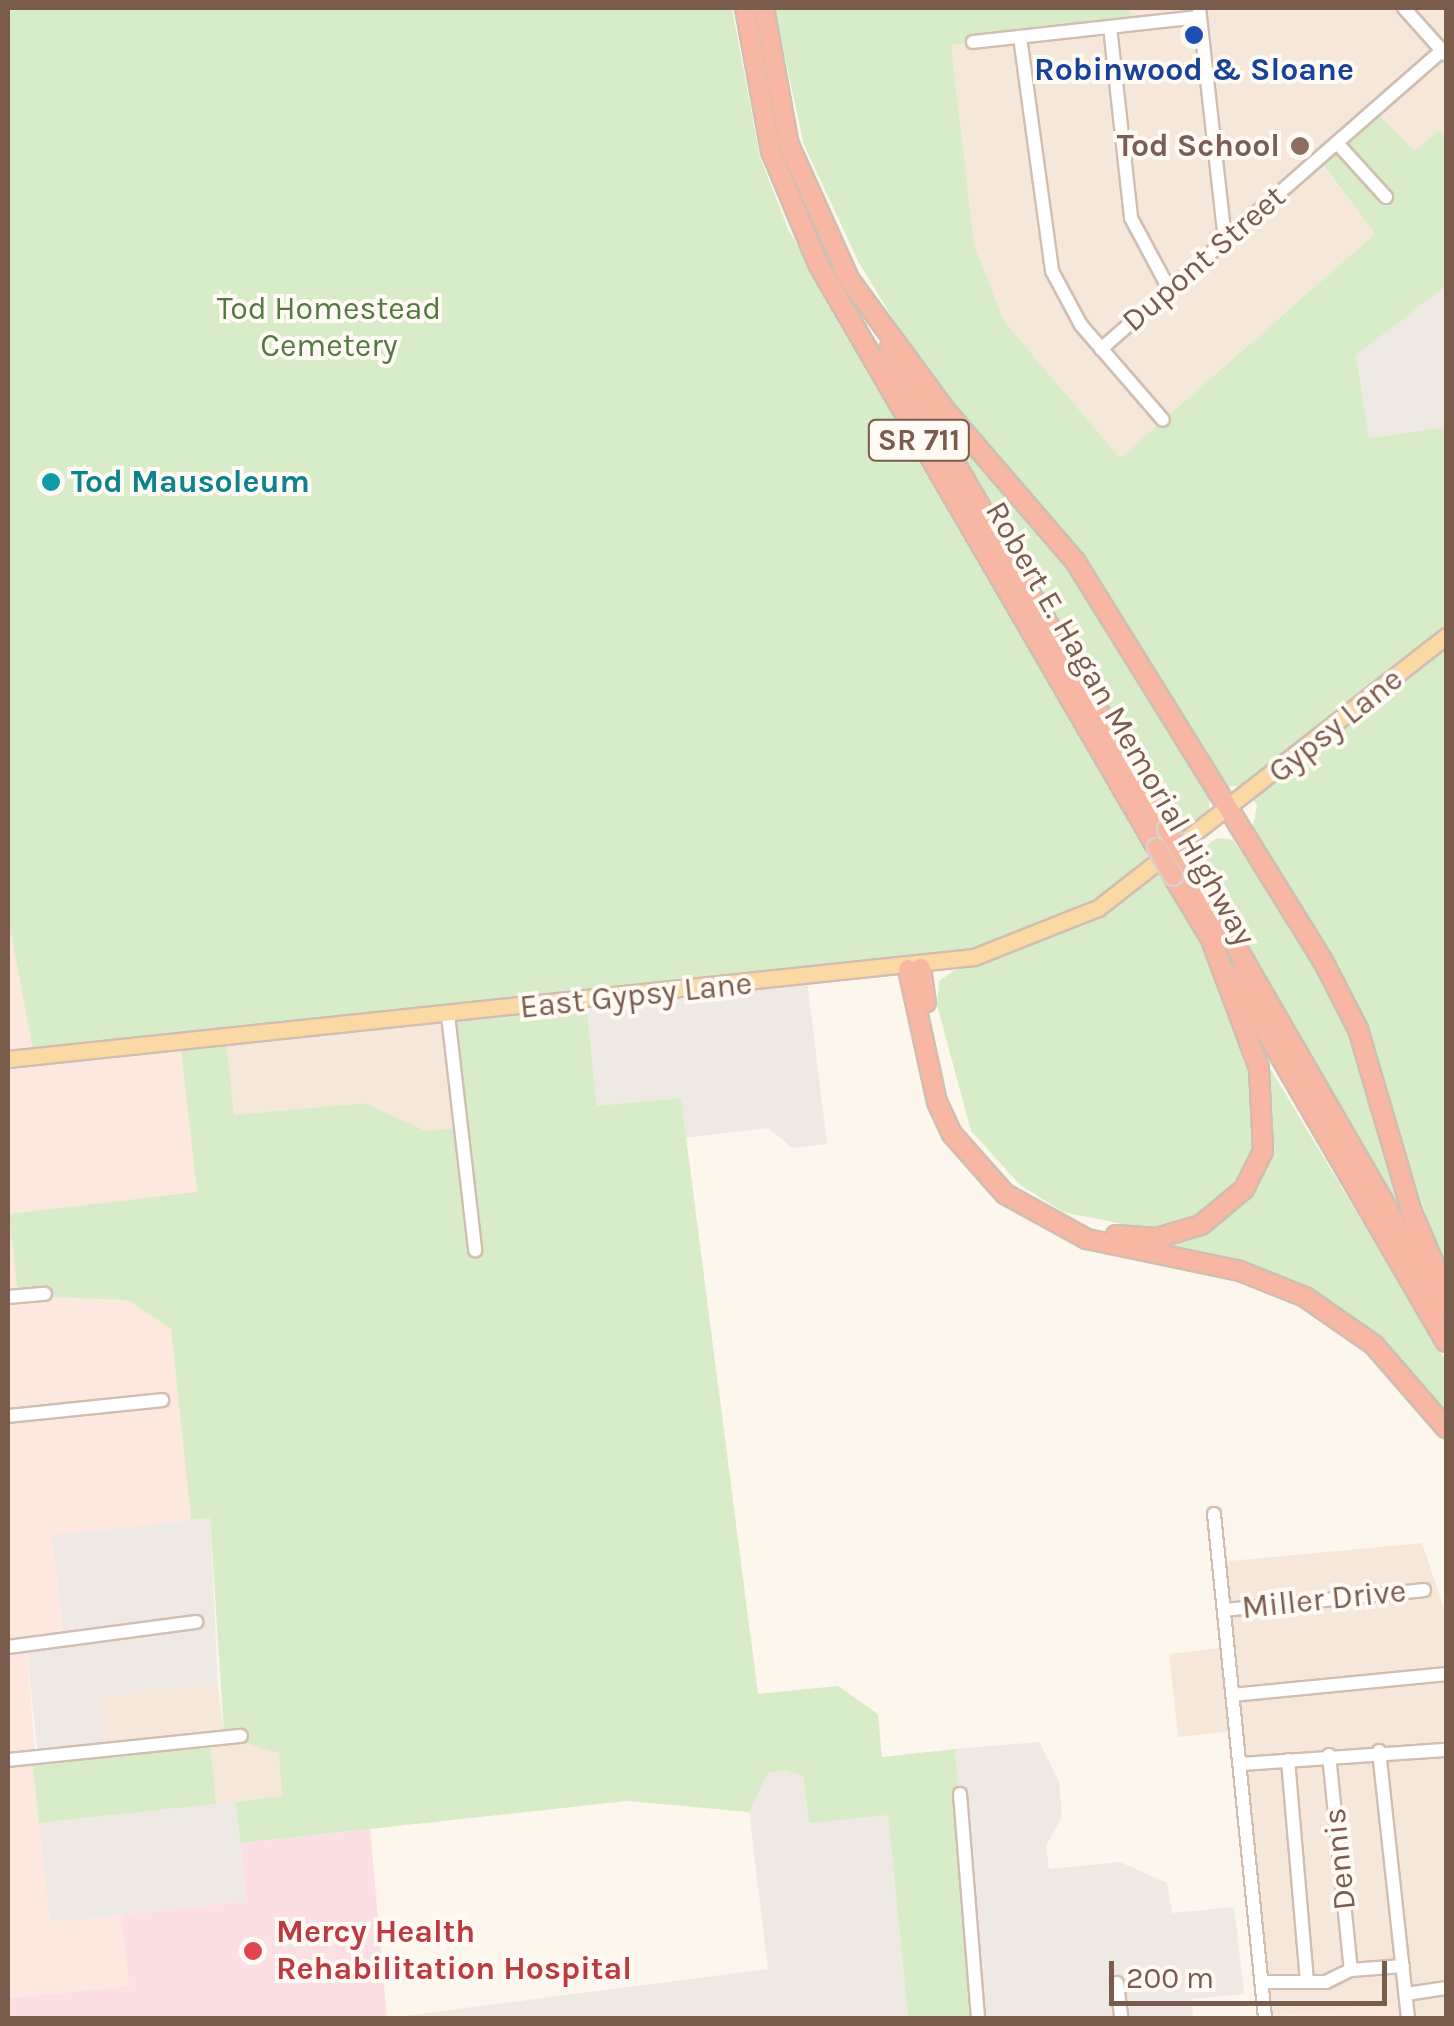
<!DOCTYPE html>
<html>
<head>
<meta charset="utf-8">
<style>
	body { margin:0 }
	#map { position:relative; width:1454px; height:2026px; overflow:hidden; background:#fdf6ec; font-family:Karla,sans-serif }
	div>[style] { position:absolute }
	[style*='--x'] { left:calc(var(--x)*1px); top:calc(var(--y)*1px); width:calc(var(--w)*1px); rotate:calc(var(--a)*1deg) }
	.residential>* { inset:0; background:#f5e8da }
	.commercial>* { inset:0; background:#fde8e0 }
	.industrial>* { inset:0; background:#efe9e4 }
	.medical>* { inset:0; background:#fbdfe3 }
	.green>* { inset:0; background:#d8ecc9 }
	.roads { filter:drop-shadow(2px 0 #d1beb0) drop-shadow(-2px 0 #d1beb0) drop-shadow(0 2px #d1beb0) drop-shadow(0 -2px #d1beb0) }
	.minor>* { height:12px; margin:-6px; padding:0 6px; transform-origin:6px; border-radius:6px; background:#fff }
	.major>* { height:15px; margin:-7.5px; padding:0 7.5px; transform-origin:7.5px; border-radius:7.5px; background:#fbd9a5 }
	.highway>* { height:18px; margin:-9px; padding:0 9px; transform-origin:9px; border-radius:9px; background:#f7b7a3 }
	.bridges { filter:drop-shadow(2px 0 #dad1cd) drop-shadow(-2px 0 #dad1cd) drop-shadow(0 2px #dad1cd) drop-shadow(0 -2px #dad1cd) }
	.highway-bridge>* { height:18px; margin:-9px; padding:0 9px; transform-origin:9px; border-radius:9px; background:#f7b7a3 }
	.dots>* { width:28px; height:28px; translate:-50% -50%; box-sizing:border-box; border:5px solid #fffaf3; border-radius:50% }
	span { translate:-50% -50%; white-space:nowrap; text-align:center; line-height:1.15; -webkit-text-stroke:8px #fffaf3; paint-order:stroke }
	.shield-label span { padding:2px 8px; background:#fffaf3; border:2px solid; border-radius:8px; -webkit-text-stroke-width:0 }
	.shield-label { font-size:30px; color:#7a5c4d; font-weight:700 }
	.transit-label { font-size:32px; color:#164399; font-weight:700 }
	.education-label { font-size:32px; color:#785e54; font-weight:700 }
	.right { translate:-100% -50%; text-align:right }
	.street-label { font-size:32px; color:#7a5c4d }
	.park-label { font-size:32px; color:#537a41 }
	.culture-label { font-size:32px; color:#0d838f; font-weight:700 }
	.left { translate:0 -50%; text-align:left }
	.health-label { font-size:32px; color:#be3a42; font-weight:700 }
	.frame { position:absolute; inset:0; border:10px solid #7a5c4d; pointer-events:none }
	.scale { position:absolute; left:1109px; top:1961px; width:278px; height:45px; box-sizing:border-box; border:5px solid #7a5c4d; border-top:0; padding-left:12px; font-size:30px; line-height:35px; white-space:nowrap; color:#7a5c4d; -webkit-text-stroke:8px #fffaf3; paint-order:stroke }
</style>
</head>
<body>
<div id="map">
	<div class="residential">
		<i style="clip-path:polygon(1130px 8px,1446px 8px,1446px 137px,1440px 130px,1414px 151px,1319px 160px,1375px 234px,1120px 458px,1004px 321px,974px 245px,950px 44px,1131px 24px)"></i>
		<i style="clip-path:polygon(448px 1015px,463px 1127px,426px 1131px,365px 1103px,234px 1116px,226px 1037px)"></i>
		<i style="clip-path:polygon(1422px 1543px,1446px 1614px,1446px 2018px,1408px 2018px,1406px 2003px,1265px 2017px,1235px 1731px,1178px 1737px,1169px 1654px,1228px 1647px,1219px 1562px)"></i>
		<i style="clip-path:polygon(218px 1684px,224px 1737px,279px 1752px,283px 1796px,216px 1804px,209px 1739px,106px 1750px,101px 1697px)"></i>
	</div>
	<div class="commercial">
		<i style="clip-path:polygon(8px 916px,180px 1042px,197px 1193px,10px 1214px,45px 1294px,128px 1300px,171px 1329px,191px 1520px,51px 1535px,64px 1639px,26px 1645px,50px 1923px,121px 1915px,130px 1986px,8px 1998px)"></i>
		<i style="clip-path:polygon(1407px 2003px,1408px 2018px,1265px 2018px,1265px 2017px)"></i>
	</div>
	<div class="industrial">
		<i style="clip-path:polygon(1446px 286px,1446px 427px,1369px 438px,1356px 354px)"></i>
		<i style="clip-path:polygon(807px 980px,827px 1144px,792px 1148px,768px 1128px,685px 1138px,680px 1098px,597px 1107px,586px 1001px)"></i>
		<i style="clip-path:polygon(210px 1518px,218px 1684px,101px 1697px,106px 1750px,38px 1757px,26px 1644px,64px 1639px,51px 1535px)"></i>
		<i style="clip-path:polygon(1039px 1742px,1059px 1781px,1062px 1817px,1046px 1846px,1049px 1869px,1120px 1862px,1167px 1883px,1172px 1913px,1234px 1907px,1244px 1994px,1192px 1999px,1193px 2018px,978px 2018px,955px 1749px)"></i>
		<i style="clip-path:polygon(785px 1770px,803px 1776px,809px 1823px,888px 1814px,908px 2018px,387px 2018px,768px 1969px,749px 1812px,768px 1772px)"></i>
		<i style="clip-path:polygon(235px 1802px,246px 1901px,50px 1923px,39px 1823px)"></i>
	</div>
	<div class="medical">
		<i style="clip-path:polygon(370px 1829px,387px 2018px,8px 2018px,8px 1998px,129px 1986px,121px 1915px,246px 1901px,240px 1843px)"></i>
	</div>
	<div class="green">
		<i style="clip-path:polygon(evenodd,8px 8px,732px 8px,760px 157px,788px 229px,1200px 942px,1255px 1076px,1259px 1135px,1243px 1178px,1212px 1212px,1158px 1231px,1063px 1212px,1020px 1185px,971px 1131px,937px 1005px,939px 981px,962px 965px,586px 1002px,597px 1106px,681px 1098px,758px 1694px,838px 1686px,878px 1714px,882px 1757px,955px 1749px,978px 2018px,908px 2018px,888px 1815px,809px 1823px,803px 1776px,785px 1770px,768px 1773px,749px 1812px,627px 1801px,240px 1843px,235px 1802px,282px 1796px,279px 1753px,224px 1737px,210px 1518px,191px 1520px,171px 1329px,128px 1300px,18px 1296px,9px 1214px,197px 1192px,180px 1042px,34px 1056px,8px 917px,8px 8px,448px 1015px,463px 1127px,426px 1131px,365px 1103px,234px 1115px,226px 1037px,448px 1015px)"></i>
		<i style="clip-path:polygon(774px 8px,1130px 8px,1132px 24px,951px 45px,974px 245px,1004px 321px,1120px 458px,1375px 234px,1319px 159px,1375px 111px,1414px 151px,1440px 130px,1446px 137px,1446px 286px,1356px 355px,1369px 438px,1446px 427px,1446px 1274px,1353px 1000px,1251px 837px,1257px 805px,1242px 786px,1224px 787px,1077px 554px,930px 379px,859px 263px,804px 145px)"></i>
		<i style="clip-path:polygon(932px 406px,1049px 535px,1113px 631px,1210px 799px,1208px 817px,1184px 835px,1195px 854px,1217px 838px,1233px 840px,1318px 965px,1353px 1039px,1404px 1215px,1198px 859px,1189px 865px,1167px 829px,1176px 823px)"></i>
		<i style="clip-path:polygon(1259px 1050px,1446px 1361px,1446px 1421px,1321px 1301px,1149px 1243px,1215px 1224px,1269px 1147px)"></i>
		<i style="clip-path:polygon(210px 1739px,216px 1804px,39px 1823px,32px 1757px)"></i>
	</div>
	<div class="roads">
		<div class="minor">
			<i style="--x:1199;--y:8;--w:233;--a:83.6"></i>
			<i style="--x:1404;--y:8;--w:62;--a:48.3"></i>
			<i style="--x:1110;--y:27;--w:192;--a:83.7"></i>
			<i style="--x:1131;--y:218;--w:81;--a:61.8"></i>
			<i style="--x:1020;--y:37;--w:236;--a:82.2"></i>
			<i style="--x:1052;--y:271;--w:61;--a:61.8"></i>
			<i style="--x:1081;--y:325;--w:125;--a:49.2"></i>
			<i style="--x:973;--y:42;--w:228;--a:-6.3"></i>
			<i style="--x:1337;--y:143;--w:73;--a:47.8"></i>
			<i style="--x:1101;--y:349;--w:453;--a:-41.2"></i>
			<i style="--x:448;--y:1015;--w:237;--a:83.4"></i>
			<i style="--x:8;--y:1297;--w:37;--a:-5"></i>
			<i style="--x:8;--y:1416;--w:155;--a:-5.9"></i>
			<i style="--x:1214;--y:1514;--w:507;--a:84.22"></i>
			<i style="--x:1224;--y:1610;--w:201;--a:-5.7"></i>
			<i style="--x:8;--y:1647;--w:190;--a:-7.6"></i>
			<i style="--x:1233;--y:1695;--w:214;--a:-5.6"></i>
			<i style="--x:1379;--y:1751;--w:269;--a:83.8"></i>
			<i style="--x:1329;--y:1755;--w:216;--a:84.2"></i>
			<i style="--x:1351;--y:1970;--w:52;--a:-4.4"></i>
			<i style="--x:8;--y:1760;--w:234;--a:-5.9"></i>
			<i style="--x:1288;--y:1760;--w:222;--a:85.1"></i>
			<i style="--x:1240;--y:1764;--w:206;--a:-3.9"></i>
			<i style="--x:960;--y:1794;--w:225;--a:85.4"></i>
			<i style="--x:1262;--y:1982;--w:64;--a:0"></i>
			<i style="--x:1326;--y:1982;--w:28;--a:-26"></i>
			<i style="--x:1117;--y:1983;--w:35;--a:83"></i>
			<i style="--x:1406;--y:1994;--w:40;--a:-8.5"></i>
		</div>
		<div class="major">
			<i style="--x:8;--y:1059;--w:971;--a:-6.03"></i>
			<i style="--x:974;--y:957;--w:133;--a:-21.6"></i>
			<i style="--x:1098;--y:908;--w:442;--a:-38"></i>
		</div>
		<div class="highway">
			<i style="--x:745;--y:8;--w:145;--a:79.7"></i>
			<i style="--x:771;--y:151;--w:122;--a:67.4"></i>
			<i style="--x:818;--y:264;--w:675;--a:59.87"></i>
			<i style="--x:764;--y:8;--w:139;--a:79.7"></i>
			<i style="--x:789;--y:145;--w:151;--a:65.8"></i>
			<i style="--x:846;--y:275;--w:167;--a:53.7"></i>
			<i style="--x:945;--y:410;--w:199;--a:49.3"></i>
			<i style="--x:1075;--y:561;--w:471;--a:58.2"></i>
			<i style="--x:1323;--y:961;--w:76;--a:62.8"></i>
			<i style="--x:1358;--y:1029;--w:191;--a:73.6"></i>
			<i style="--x:1412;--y:1212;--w:87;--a:67"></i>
			<i style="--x:889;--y:349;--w:555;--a:59.92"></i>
			<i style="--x:1189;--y:865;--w:514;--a:59.99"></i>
			<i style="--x:1173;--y:876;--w:85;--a:58.9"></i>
			<i style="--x:921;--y:968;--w:35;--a:82"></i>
			<i style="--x:908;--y:969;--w:136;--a:77.7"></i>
			<i style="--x:937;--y:1102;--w:35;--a:65"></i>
			<i style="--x:952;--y:1134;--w:80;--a:48.5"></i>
			<i style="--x:1005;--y:1194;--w:94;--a:28.8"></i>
			<i style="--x:1087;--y:1239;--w:156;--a:11.8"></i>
			<i style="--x:1240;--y:1271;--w:70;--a:21.8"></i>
			<i style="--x:1305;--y:1297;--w:84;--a:34.8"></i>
			<i style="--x:1374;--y:1345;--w:110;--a:49.1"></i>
			<i style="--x:1233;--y:975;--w:424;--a:59.9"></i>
			<i style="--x:1116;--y:1235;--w:41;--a:4.2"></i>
			<i style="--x:1157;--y:1238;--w:46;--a:-16.5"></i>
			<i style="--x:1201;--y:1225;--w:56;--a:-39.9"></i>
			<i style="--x:1244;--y:1189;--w:42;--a:-63.4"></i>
			<i style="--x:1263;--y:1151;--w:83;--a:-92.8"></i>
			<i style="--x:1259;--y:1068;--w:134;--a:-110.5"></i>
		</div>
	</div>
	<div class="bridges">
		<div class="highway-bridge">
			<i style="--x:1167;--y:829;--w:42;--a:58.6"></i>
			<i style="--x:1157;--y:848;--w:32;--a:60"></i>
		</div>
	</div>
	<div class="dots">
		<i style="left:1194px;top:35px;background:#1a4fb4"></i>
		<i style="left:1300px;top:146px;background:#8d6e63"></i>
		<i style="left:51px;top:482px;background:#0f9aa8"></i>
		<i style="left:253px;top:1951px;background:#e0444e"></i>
	</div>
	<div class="shield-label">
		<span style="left:919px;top:440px">SR 711</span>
	</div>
	<div class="transit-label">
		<span style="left:1194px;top:70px">Robinwood &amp; Sloane</span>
	</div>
	<div class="education-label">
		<span class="right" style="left:1280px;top:146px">Tod School</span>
	</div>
	<div class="street-label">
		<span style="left:1204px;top:259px;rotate:-41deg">Dupont Street</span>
		<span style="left:1120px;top:724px;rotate:60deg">Robert E. Hagan Memorial Highway</span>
		<span style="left:1336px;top:726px;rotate:-39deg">Gypsy Lane</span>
		<span style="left:636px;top:996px;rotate:-6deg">East Gypsy Lane</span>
		<span style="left:1324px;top:1600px;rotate:-6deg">Miller Drive</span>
		<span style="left:1340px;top:1859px;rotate:-96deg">Dennis</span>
	</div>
	<div class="park-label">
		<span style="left:329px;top:328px">Tod Homestead<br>Cemetery</span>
	</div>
	<div class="culture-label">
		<span class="left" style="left:71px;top:482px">Tod Mausoleum</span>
	</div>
	<div class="health-label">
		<span class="left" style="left:276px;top:1951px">Mercy Health<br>Rehabilitation Hospital</span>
	</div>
	<div class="frame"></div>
	<div class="scale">200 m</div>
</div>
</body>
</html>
